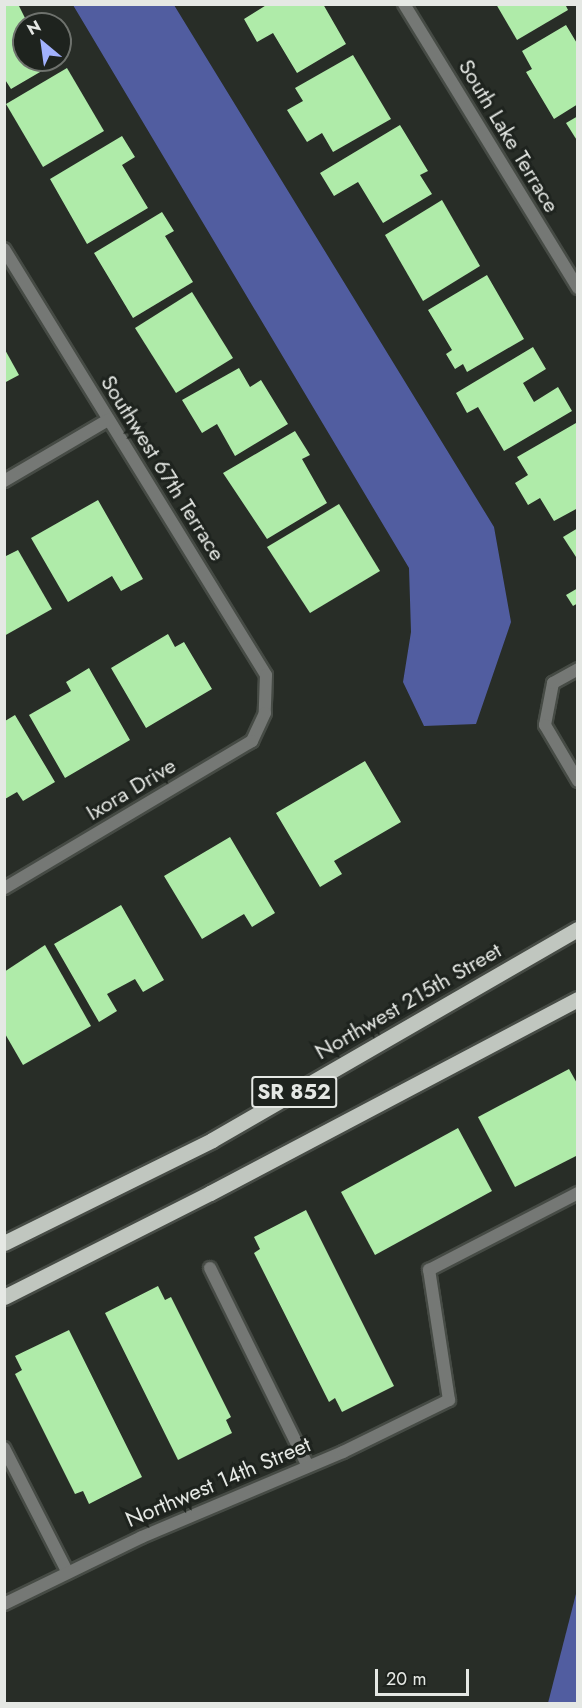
<!DOCTYPE html>
<html>
<head>
<meta charset="utf-8">
<style>
	body { margin:0 }
	#map { position:relative; width:582px; height:1708px; overflow:hidden; background:#282d27; font-family:Jost,sans-serif }
	div>[style] { position:absolute }
	[style*='--x'] { left:calc(var(--x)*1px); top:calc(var(--y)*1px); width:calc(var(--w)*1px); rotate:calc(var(--a)*1deg) }
	.water>* { inset:0; background:#515da0 }
	.building>* { inset:0; background:#afeba9 }
	.roads { filter:drop-shadow(2px 0 #464b45) drop-shadow(-2px 0 #464b45) drop-shadow(0 2px #464b45) drop-shadow(0 -2px #464b45) }
	.lane>* { height:12px; margin:-6px; padding:0 6px; transform-origin:6px; border-radius:6px; background:#757875 }
	.street>* { height:12px; margin:-6px; padding:0 6px; transform-origin:6px; border-radius:6px; background:#757875 }
	.primary>* { height:15px; margin:-7.5px; padding:0 7.5px; transform-origin:7.5px; border-radius:7.5px; background:#c0c6bf }
	span { translate:-50% -50%; white-space:nowrap; text-align:center; line-height:1.15; -webkit-text-stroke:6px #1e231e; paint-order:stroke }
	.shield-label span { padding:2px 4px; background:#1e231e; border:2px solid; border-radius:4px; -webkit-text-stroke-width:0 }
	.shield-label { font-size:21px; color:#e5e8e4; font-weight:700 }
	.street-label { font-size:22px; color:#e5e8e4 }
	.frame { position:absolute; inset:0; border:6px solid #e5e8e4; pointer-events:none }
	.north { position:absolute; left:12px; top:12px; width:60px; height:60px; box-sizing:border-box; background:#1e231e; border:2px solid #6e726d; border-radius:50%; rotate:331deg; font-size:16px; font-weight:700; line-height:24px; text-align:center; color:#e5e8e4 }
	.north::after { content:''; display:block; margin:auto; width:21px; height:27px; background:#a2b2fd; clip-path:polygon(50% 0,100% 100%,50% 72%,0 100%) }
	.scale { position:absolute; left:375px; top:1669px; width:94px; height:27px; box-sizing:border-box; border:3px solid #e5e8e4; border-top:0; padding-left:8px; font-size:18px; line-height:21px; white-space:nowrap; color:#e5e8e4; -webkit-text-stroke:4px #1e231e; paint-order:stroke }
</style>
</head>
<body>
<div id="map">
	<div class="water">
		<i style="clip-path:polygon(73px 5px,174px 5px,494px 527px,511px 622px,476px 724px,424px 726px,403px 682px,411px 632px,409px 568px)"></i>
		<i style="clip-path:polygon(577px 1590px,577px 1703px,548px 1703px)"></i>
	</div>
	<div class="building">
		<i style="clip-path:polygon(18px 4px,26px 20px,37px 13px,44px 24px,24px 24px,24px 60px,60px 60px,60px 52px,64px 58px,11px 89px,4px 78px,4px 6px)"></i>
		<i style="clip-path:polygon(268px 4px,323px 4px,346px 44px,297px 73px,273px 33px,257px 42px,244px 19px)"></i>
		<i style="clip-path:polygon(496px 4px,565px 4px,568px 10px,517px 40px)"></i>
		<i style="clip-path:polygon(566px 25px,578px 45px,578px 104px,554px 119px,526px 72px,532px 69px,522px 51px)"></i>
		<i style="clip-path:polygon(353px 55px,391px 119px,333px 152px,322px 133px,307px 142px,287px 110px,303px 101px,295px 88px)"></i>
		<i style="clip-path:polygon(67px 68px,104px 131px,43px 167px,6px 104px)"></i>
		<i style="clip-path:polygon(578px 116px,578px 142px,566px 123px)"></i>
		<i style="clip-path:polygon(400px 125px,428px 171px,420px 175px,432px 194px,383px 223px,358px 182px,334px 196px,320px 173px)"></i>
		<i style="clip-path:polygon(122px 136px,135px 157px,122px 165px,148px 208px,87px 244px,50px 179px)"></i>
		<i style="clip-path:polygon(442px 200px,480px 266px,423px 301px,385px 235px)"></i>
		<i style="clip-path:polygon(162px 212px,174px 231px,165px 236px,193px 282px,133px 318px,94px 253px)"></i>
		<i style="clip-path:polygon(487px 275px,524px 339px,467px 372px,463px 364px,455px 369px,446px 354px,452px 350px,428px 310px)"></i>
		<i style="clip-path:polygon(192px 292px,233px 358px,176px 393px,135px 328px)"></i>
		<i style="clip-path:polygon(533px 347px,546px 369px,523px 383px,534px 402px,558px 387px,572px 411px,504px 451px,478px 407px,467px 413px,456px 393px)"></i>
		<i style="clip-path:polygon(4px 348px,19px 375px,4px 383px)"></i>
		<i style="clip-path:polygon(239px 368px,250px 387px,261px 380px,288px 424px,235px 456px,217px 424px,202px 433px,182px 400px)"></i>
		<i style="clip-path:polygon(576px 423px,578px 508px,554px 521px,540px 498px,528px 505px,515px 483px,528px 475px,517px 457px)"></i>
		<i style="clip-path:polygon(295px 431px,310px 455px,302px 459px,327px 503px,267px 539px,223px 473px)"></i>
		<i style="clip-path:polygon(98px 500px,143px 579px,121px 591px,112px 576px,68px 602px,31px 538px)"></i>
		<i style="clip-path:polygon(339px 504px,380px 571px,310px 613px,267px 547px)"></i>
		<i style="clip-path:polygon(578px 528px,578px 560px,563px 537px)"></i>
		<i style="clip-path:polygon(18px 550px,52px 609px,4px 636px,4px 557px)"></i>
		<i style="clip-path:polygon(578px 588px,578px 603px,573px 606px,566px 595px)"></i>
		<i style="clip-path:polygon(168px 634px,175px 647px,184px 642px,212px 689px,146px 728px,111px 668px)"></i>
		<i style="clip-path:polygon(89px 668px,130px 740px,65px 778px,29px 715px,71px 691px,66px 682px)"></i>
		<i style="clip-path:polygon(15px 715px,55px 782px,23px 801px,17px 792px,5px 799px,5px 721px)"></i>
		<i style="clip-path:polygon(365px 761px,401px 822px,334px 861px,342px 874px,320px 887px,276px 813px)"></i>
		<i style="clip-path:polygon(230px 837px,275px 913px,252px 927px,244px 914px,202px 939px,164px 876px)"></i>
		<i style="clip-path:polygon(121px 905px,164px 980px,143px 992px,135px 979px,107px 994px,117px 1011px,99px 1022px,54px 944px)"></i>
		<i style="clip-path:polygon(45px 945px,91px 1026px,23px 1065px,4px 1032px,4px 972px)"></i>
		<i style="clip-path:polygon(569px 1069px,578px 1085px,578px 1155px,515px 1187px,478px 1117px)"></i>
		<i style="clip-path:polygon(458px 1128px,492px 1191px,375px 1255px,341px 1192px)"></i>
		<i style="clip-path:polygon(306px 1210px,394px 1386px,342px 1412px,335px 1398px,329px 1402px,254px 1253px,260px 1249px,254px 1237px)"></i>
		<i style="clip-path:polygon(158px 1286px,165px 1300px,171px 1297px,231px 1417px,226px 1420px,232px 1433px,178px 1460px,105px 1313px)"></i>
		<i style="clip-path:polygon(69px 1330px,142px 1477px,89px 1504px,83px 1491px,75px 1494px,15px 1374px,22px 1370px,15px 1356px)"></i>
	</div>
	<div class="roads">
		<div class="lane">
			<i style="--x:553;--y:683;--w:43;--a:100.8"></i>
			<i style="--x:545;--y:725;--w:65;--a:59.5"></i>
			<i style="--x:210;--y:1268;--w:221;--a:63.7"></i>
			<i style="--x:449;--y:1400;--w:132;--a:-98.7"></i>
			<i style="--x:429;--y:1270;--w:168;--a:-27.3"></i>
			<i style="--x:4;--y:1448;--w:140;--a:62.9"></i>
		</div>
		<div class="street">
			<i style="--x:404;--y:4;--w:333;--a:58.5"></i>
			<i style="--x:4;--y:249;--w:500;--a:58.41"></i>
			<i style="--x:266;--y:675;--w:38;--a:92"></i>
			<i style="--x:265;--y:713;--w:31;--a:115"></i>
			<i style="--x:252;--y:741;--w:288;--a:149.3"></i>
			<i style="--x:4;--y:481;--w:121;--a:-30.4"></i>
			<i style="--x:553;--y:683;--w:29;--a:-29"></i>
			<i style="--x:4;--y:1604;--w:153;--a:-25.9"></i>
			<i style="--x:142;--y:1537;--w:218;--a:-22.9"></i>
			<i style="--x:343;--y:1452;--w:118;--a:-26.1"></i>
		</div>
		<div class="primary">
			<i style="--x:4;--y:1243;--w:232;--a:-26.3"></i>
			<i style="--x:212;--y:1140;--w:422;--a:-30"></i>
			<i style="--x:4;--y:1297;--w:231;--a:-26.8"></i>
			<i style="--x:210;--y:1193;--w:416;--a:-27.8"></i>
		</div>
	</div>
	<div class="shield-label">
		<span style="left:294px;top:1092px">SR 852</span>
	</div>
	<div class="street-label">
		<span style="left:509px;top:136px;rotate:59deg">South Lake Terrace</span>
		<span style="left:163px;top:468px;rotate:58deg">Southwest 67th Terrace</span>
		<span style="left:131px;top:789px;rotate:-31deg">Ixora Drive</span>
		<span style="left:408px;top:1001px;rotate:-30deg">Northwest 215th Street</span>
		<span style="left:218px;top:1482px;rotate:-23deg">Northwest 14th Street</span>
	</div>
	<div class="frame"></div>
	<div class="north">N</div>
	<div class="scale">20 m</div>
</div>
</body>
</html>
